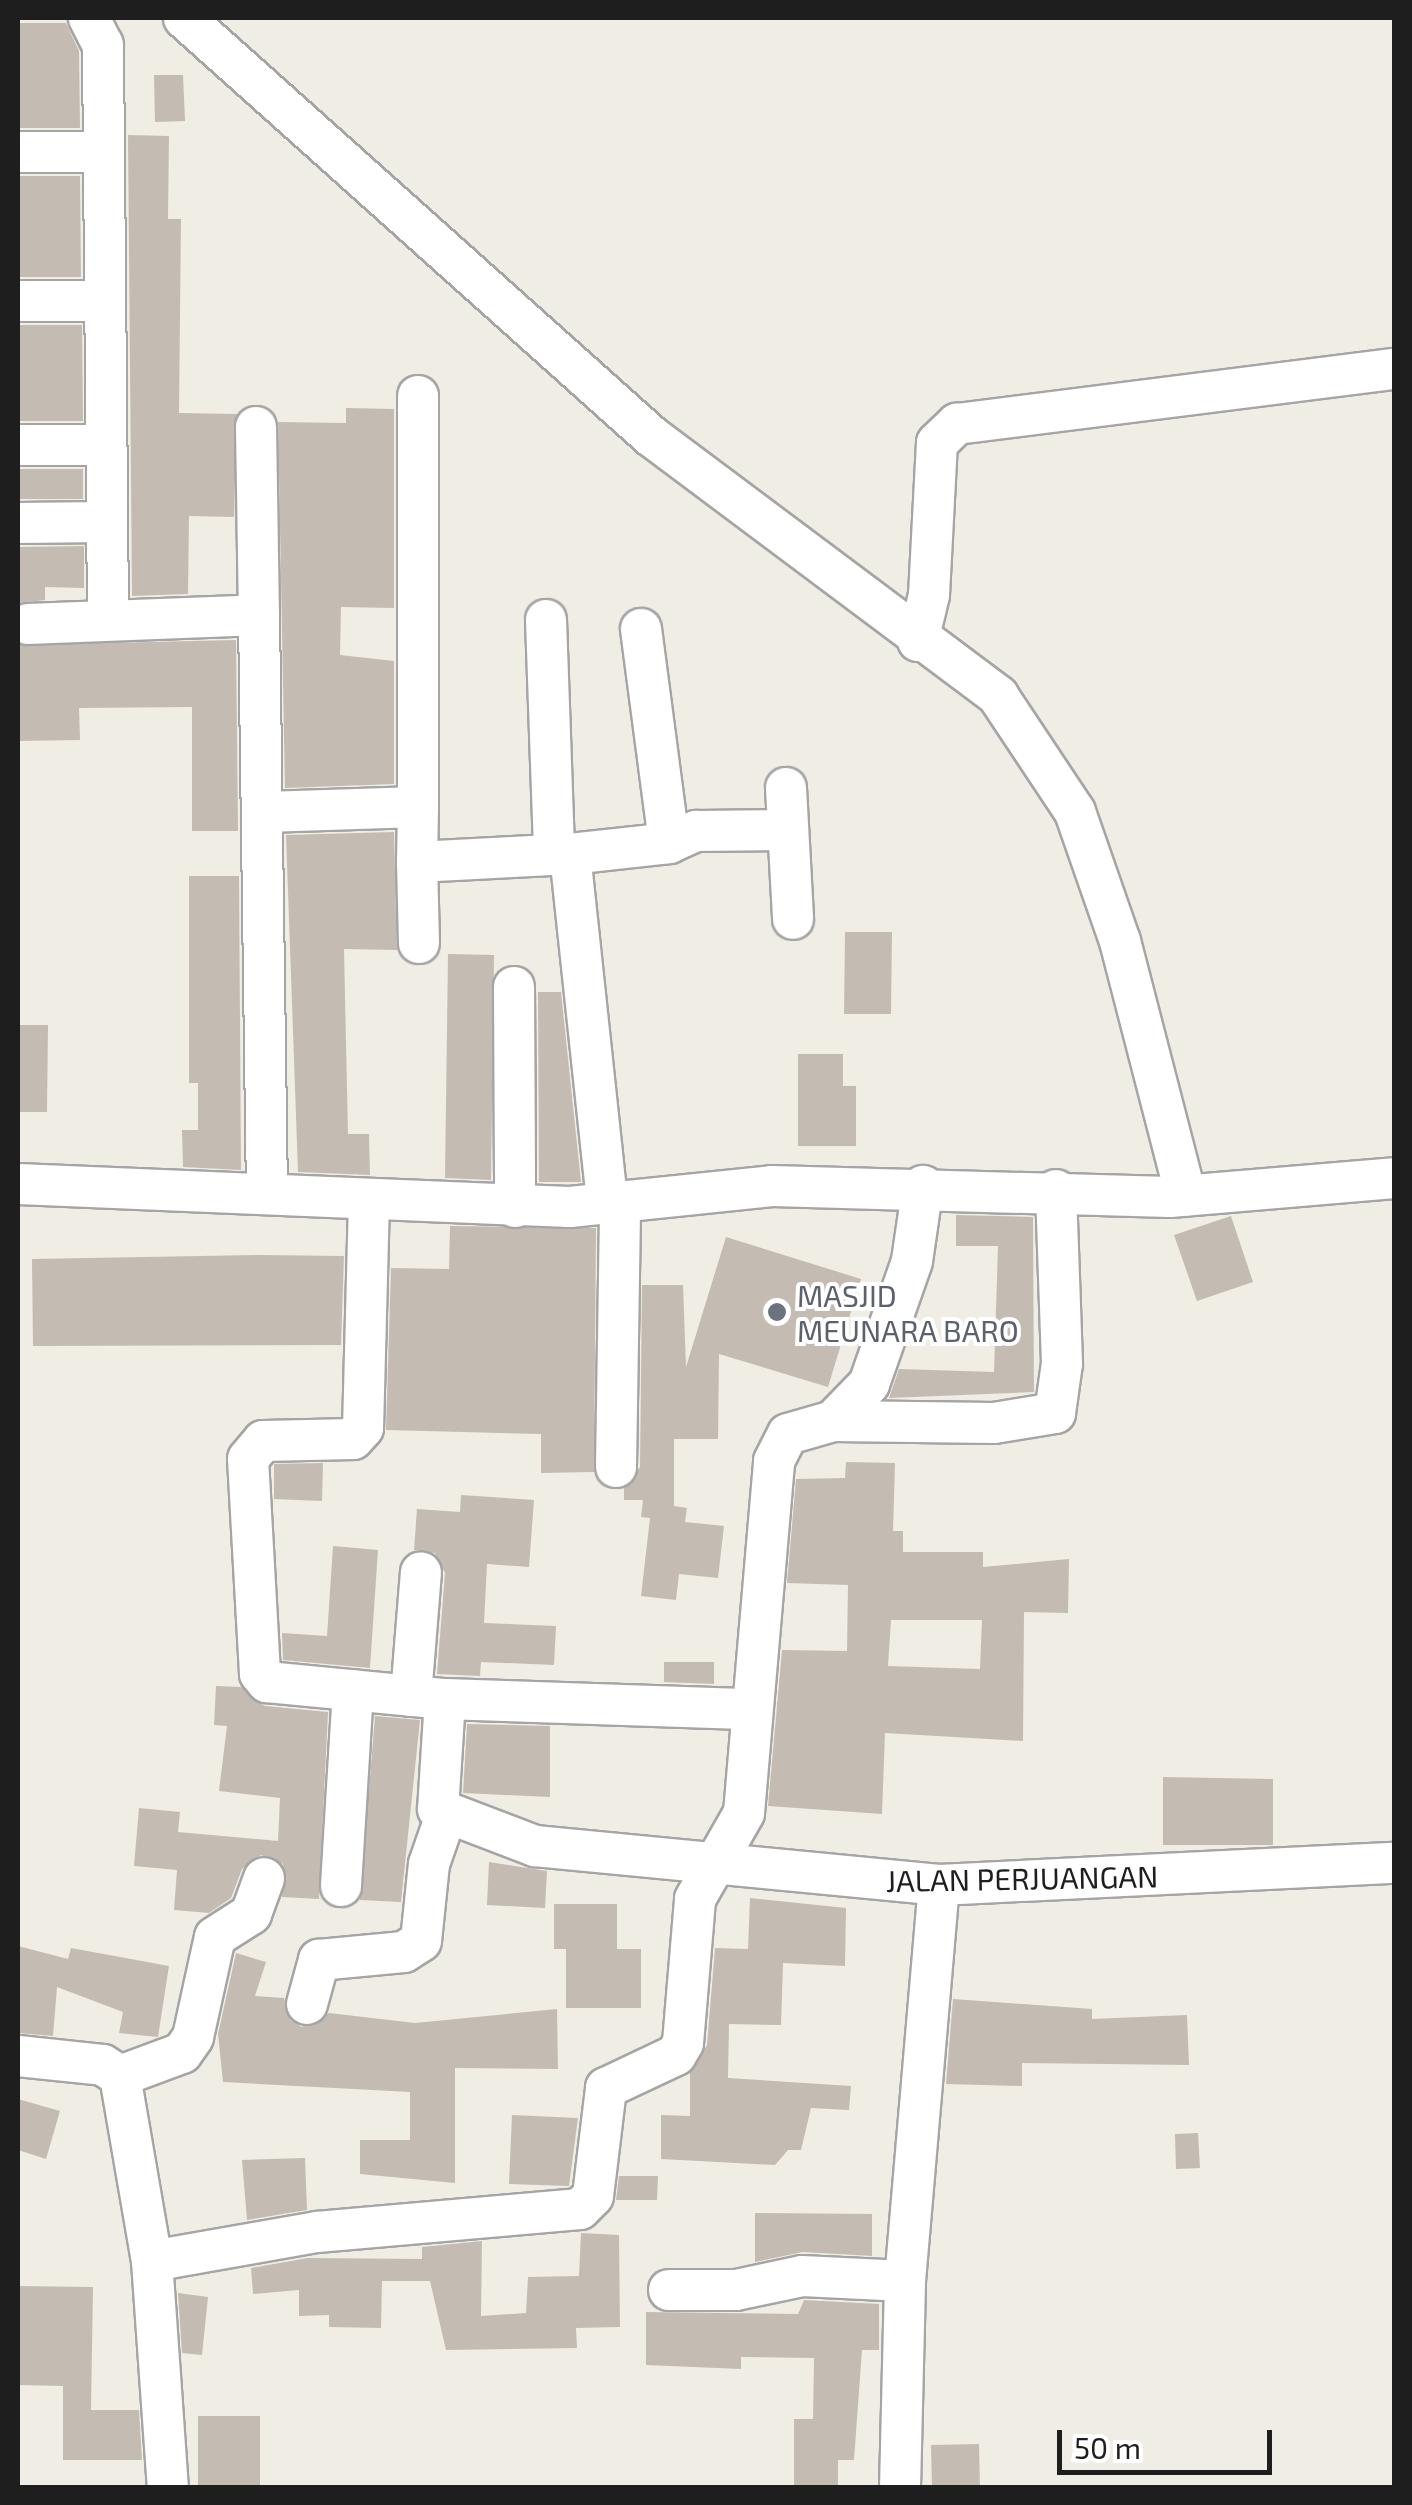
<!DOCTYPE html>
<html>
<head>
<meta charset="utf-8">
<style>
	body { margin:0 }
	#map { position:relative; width:1412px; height:2505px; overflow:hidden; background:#f0ede4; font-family:"Exo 2",sans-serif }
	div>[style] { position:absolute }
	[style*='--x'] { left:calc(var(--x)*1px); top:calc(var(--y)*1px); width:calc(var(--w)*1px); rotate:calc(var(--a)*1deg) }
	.building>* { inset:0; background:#c4bcb3 }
	.roads { filter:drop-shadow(2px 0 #a5a5a5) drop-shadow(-2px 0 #a5a5a5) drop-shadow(0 2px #a5a5a5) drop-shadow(0 -2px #a5a5a5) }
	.minor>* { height:40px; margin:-20px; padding:0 20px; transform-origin:20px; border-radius:20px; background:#fff }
	.dots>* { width:28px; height:28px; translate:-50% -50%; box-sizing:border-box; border:5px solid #fff; border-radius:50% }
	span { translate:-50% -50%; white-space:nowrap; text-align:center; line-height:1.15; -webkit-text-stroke:8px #fff; paint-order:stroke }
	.worship-label { font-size:30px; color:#5b616d }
	.left { translate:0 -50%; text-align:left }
	.street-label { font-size:30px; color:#1e1e1e }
	.frame { position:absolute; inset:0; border:20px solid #1e1e1e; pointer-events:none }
	.scale { position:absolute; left:1057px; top:2430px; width:215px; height:45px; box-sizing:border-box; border:5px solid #1e1e1e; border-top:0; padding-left:12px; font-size:30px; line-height:35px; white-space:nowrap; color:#1e1e1e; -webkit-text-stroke:8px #fff; paint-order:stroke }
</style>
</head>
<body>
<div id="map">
	<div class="building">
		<i style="clip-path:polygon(18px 23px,66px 23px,79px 51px,80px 128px,18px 128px)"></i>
		<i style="clip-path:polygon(154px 75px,183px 75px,185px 121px,155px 122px)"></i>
		<i style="clip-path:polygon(128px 135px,169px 136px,168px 219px,181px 219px,179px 413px,237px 414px,234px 517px,189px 516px,188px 594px,132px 596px)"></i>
		<i style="clip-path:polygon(18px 176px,80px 176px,81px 277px,18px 277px)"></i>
		<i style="clip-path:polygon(18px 325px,82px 325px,83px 421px,18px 421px)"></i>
		<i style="clip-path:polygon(346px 408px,394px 409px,394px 608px,341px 607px,340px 655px,394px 661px,394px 784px,285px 788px,278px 422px,346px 423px)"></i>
		<i style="clip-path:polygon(18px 469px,83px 469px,83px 499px,18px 499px)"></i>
		<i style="clip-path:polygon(84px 546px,84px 588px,45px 587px,45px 600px,18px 603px,18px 547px)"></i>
		<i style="clip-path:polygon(236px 640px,238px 831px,192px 831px,192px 707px,79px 708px,80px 740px,18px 741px,18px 645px)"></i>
		<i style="clip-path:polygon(394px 832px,397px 950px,344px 949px,348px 1134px,369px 1134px,370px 1175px,298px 1172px,286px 835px)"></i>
		<i style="clip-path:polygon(189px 876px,239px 876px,241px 1170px,183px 1167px,182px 1130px,198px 1130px,198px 1083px,189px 1083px)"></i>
		<i style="clip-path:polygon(845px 932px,892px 932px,891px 1014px,844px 1014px)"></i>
		<i style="clip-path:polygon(448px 954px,494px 955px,491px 1180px,445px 1178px)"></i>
		<i style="clip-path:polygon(538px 992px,561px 992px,581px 1182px,539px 1182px)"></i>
		<i style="clip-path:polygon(18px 1025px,48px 1025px,47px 1112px,18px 1112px)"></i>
		<i style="clip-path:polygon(798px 1054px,843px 1054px,843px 1086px,856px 1086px,856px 1146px,798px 1146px)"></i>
		<i style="clip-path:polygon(956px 1215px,1033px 1217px,1034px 1392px,889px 1398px,899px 1369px,994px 1372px,998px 1246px,956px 1246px)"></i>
		<i style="clip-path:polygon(1231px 1216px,1253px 1282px,1197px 1301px,1174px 1235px)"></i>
		<i style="clip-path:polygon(450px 1226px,596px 1228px,594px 1472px,541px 1473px,541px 1434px,386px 1430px,391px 1268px,449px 1269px)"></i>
		<i style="clip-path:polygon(726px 1237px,861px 1279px,828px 1387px,719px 1354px,718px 1439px,674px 1439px,674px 1506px,687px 1508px,685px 1522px,724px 1526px,718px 1578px,679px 1574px,676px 1600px,641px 1596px,650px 1518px,641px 1517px,643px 1500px,624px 1500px,624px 1489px,640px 1467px,642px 1285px,683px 1285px,686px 1367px)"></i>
		<i style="clip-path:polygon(260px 1255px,344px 1256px,341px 1345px,33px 1346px,32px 1259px)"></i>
		<i style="clip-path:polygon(evenodd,846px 1462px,895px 1463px,893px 1531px,903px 1531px,903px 1552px,983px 1552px,983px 1567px,1069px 1559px,1068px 1613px,1024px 1612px,1023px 1741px,885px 1733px,882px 1814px,768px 1806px,782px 1650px,847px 1651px,848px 1585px,787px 1583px,796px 1479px,845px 1478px,846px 1462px,891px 1620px,982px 1620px,980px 1669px,888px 1666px,891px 1620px)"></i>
		<i style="clip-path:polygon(323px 1463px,322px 1501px,274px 1499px,274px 1464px)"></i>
		<i style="clip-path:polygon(461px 1495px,534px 1500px,529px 1567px,487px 1564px,484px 1623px,556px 1626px,554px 1665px,481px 1662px,480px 1676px,437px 1674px,445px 1573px,435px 1553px,414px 1550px,417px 1509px,460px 1512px)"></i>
		<i style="clip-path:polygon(333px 1546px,378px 1550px,370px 1668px,283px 1660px,282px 1633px,327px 1636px)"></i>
		<i style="clip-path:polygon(664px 1662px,714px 1662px,714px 1684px,664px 1682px)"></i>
		<i style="clip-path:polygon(216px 1686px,241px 1687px,265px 1706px,328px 1712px,319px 1899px,282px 1897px,283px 1864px,261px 1855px,242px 1869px,231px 1898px,209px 1913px,174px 1910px,177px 1870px,134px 1866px,139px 1808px,180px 1812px,178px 1832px,278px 1841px,280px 1798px,219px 1791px,227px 1726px,214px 1725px)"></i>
		<i style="clip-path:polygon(375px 1716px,420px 1720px,401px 1902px,360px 1900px)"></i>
		<i style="clip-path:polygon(467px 1724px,550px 1726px,550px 1797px,463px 1793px)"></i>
		<i style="clip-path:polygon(1163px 1777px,1273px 1779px,1273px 1845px,1163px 1845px)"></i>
		<i style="clip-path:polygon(489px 1862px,547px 1871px,545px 1908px,487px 1905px)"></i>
		<i style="clip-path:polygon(750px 1898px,846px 1908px,845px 1966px,783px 1963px,781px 2025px,729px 2024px,728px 2078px,851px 2086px,849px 2110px,811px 2108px,801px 2150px,788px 2150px,775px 2165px,661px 2159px,661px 2115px,690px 2116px,690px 2073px,707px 2045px,715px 1948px,748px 1949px)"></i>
		<i style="clip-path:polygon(554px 1904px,617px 1904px,617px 1949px,641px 1949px,641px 2008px,566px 2008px,566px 1949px,554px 1949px)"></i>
		<i style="clip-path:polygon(18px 1946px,68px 1959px,71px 1948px,169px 1966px,158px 2037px,119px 2033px,123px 2012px,57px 1987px,53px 2036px,18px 2033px)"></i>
		<i style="clip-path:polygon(236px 1953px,266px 1962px,255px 1996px,284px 1998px,290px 2020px,302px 2027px,329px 2013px,415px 2023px,557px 2009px,558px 2069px,455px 2068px,455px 2183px,360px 2174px,360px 2140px,410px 2140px,410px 2092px,223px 2082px,218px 2034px)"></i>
		<i style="clip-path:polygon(953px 1999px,1092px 2009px,1092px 2019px,1187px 2015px,1189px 2065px,1022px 2063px,1022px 2086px,946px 2084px)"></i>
		<i style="clip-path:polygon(18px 2099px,60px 2111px,46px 2159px,18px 2150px)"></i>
		<i style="clip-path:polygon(512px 2115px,578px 2118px,569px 2186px,509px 2184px)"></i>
		<i style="clip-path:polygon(1198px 2133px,1200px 2168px,1176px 2169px,1175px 2134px)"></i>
		<i style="clip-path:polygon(305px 2158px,307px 2210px,247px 2220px,242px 2160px)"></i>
		<i style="clip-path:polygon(619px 2176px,658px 2176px,657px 2200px,616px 2200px)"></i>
		<i style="clip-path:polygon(755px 2213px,872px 2214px,872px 2256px,803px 2252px,755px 2262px)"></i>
		<i style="clip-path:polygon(581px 2233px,619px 2235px,620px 2327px,576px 2328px,577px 2348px,446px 2350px,430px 2281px,382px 2281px,381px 2328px,329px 2327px,329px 2315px,299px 2316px,299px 2290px,253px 2294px,251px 2268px,308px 2258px,422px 2259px,422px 2247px,482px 2241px,481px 2316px,526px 2313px,528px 2277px,579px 2276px)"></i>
		<i style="clip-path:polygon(18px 2286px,93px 2287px,91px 2410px,139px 2410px,142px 2460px,63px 2460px,63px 2386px,18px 2385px)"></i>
		<i style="clip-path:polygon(178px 2293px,208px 2297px,202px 2355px,182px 2353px)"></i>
		<i style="clip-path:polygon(804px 2300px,879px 2304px,879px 2350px,862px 2350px,854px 2460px,838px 2460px,838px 2488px,794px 2488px,794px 2419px,813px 2419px,814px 2358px,741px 2357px,741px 2369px,646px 2365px,646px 2312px,798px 2314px)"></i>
		<i style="clip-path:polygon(198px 2416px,260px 2416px,260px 2488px,198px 2488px)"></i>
		<i style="clip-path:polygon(979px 2444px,980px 2488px,932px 2488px,931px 2445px)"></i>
	</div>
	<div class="roads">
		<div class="minor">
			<i style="--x:89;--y:18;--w:30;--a:63"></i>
			<i style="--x:103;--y:45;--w:573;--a:89.5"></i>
			<i style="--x:184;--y:18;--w:627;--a:41.83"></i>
			<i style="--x:651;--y:436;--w:434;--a:36.8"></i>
			<i style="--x:998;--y:696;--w:139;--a:56.4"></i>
			<i style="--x:1075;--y:812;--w:137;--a:70.8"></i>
			<i style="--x:1120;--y:941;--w:263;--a:75.5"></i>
			<i style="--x:18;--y:152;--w:85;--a:0"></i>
			<i style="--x:18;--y:301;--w:85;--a:0"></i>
			<i style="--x:256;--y:427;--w:188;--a:89.1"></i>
			<i style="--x:18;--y:445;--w:87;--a:0"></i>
			<i style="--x:18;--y:523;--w:89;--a:-0.6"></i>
			<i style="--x:546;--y:620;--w:232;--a:88"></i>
			<i style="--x:28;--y:624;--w:231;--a:-2.2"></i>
			<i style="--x:259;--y:615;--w:577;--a:89.21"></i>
			<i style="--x:641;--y:629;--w:216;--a:82.5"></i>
			<i style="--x:918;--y:641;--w:47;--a:-76.6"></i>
			<i style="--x:929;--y:595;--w:152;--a:-87"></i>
			<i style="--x:937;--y:443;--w:28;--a:-44"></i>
			<i style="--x:957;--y:424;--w:440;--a:-7.2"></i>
			<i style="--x:786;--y:788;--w:131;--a:86.9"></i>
			<i style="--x:418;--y:807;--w:411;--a:-90"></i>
			<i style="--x:265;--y:812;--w:153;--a:-1.9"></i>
			<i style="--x:418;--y:807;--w:55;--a:91"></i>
			<i style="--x:417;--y:862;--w:153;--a:-3"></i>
			<i style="--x:570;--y:854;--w:350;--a:83.9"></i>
			<i style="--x:570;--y:854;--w:100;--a:-6.3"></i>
			<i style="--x:669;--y:843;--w:30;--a:-24"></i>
			<i style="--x:696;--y:831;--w:91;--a:-0.6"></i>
			<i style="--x:417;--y:862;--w:81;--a:88.6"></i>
			<i style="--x:514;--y:987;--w:220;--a:89.7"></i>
			<i style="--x:18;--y:1184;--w:552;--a:2.39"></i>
			<i style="--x:570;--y:1207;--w:203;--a:-5.9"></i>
			<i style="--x:772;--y:1186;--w:398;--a:1.6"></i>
			<i style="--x:1170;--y:1197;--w:225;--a:-4.8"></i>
			<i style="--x:369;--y:1200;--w:228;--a:91.5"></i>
			<i style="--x:363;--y:1428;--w:15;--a:132"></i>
			<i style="--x:353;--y:1439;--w:90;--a:178.7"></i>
			<i style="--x:263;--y:1441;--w:23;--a:130"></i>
			<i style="--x:248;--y:1459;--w:215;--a:86.8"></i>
			<i style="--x:260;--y:1674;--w:11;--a:49"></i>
			<i style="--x:267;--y:1682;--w:179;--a:5.5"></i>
			<i style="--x:445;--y:1699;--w:306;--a:1.9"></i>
			<i style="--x:833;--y:1421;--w:161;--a:0.7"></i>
			<i style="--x:994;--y:1423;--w:62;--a:-9.3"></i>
			<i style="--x:1055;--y:1413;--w:50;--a:-82"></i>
			<i style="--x:1062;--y:1363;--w:173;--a:-92"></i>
			<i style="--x:616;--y:1467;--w:267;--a:-89.1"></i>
			<i style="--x:411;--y:1696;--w:124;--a:-85.4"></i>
			<i style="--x:445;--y:1699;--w:110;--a:93.6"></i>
			<i style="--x:438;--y:1809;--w:104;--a:20.9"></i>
			<i style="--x:535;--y:1846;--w:406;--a:5.5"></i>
			<i style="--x:939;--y:1885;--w:456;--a:-2.8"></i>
			<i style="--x:341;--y:1886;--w:196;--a:-86.5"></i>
			<i style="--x:307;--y:2004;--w:46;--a:-74.7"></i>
			<i style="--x:319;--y:1960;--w:85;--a:-5.4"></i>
			<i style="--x:404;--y:1952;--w:20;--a:-33"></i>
			<i style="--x:421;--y:1941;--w:77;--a:-84.1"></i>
			<i style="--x:429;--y:1864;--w:49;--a:-70.8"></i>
			<i style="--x:18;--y:2056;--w:85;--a:6"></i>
			<i style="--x:103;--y:2065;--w:20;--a:33"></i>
			<i style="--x:120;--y:2076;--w:188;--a:80.2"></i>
			<i style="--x:152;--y:2261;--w:228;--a:86"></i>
			<i style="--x:120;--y:2076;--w:66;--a:-20.4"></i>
			<i style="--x:182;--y:2053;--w:19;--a:-55"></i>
			<i style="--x:193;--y:2037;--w:102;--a:-77.6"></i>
			<i style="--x:215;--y:1937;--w:43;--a:-32.6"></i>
			<i style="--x:251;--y:1914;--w:38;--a:-70"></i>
			<i style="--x:152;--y:2261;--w:168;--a:-10"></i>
			<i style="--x:317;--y:2232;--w:264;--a:-5"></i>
			<i style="--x:580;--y:2209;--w:18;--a:-45"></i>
			<i style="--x:593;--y:2196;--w:109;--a:-83.1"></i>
			<i style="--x:606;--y:2088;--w:77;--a:-25.2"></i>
			<i style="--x:676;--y:2055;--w:14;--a:-60"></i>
			<i style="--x:683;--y:2043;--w:144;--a:-85.2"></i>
			<i style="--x:695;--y:1899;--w:99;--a:-60.3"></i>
			<i style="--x:744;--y:1813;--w:353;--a:-85.1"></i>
			<i style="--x:774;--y:1461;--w:30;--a:-63"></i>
			<i style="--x:788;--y:1434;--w:47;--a:-16.1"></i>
			<i style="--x:833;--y:1421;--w:52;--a:-45.8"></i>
			<i style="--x:869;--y:1384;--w:130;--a:-70.7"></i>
			<i style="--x:912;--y:1261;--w:76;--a:-81.7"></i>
			<i style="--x:669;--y:2290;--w:67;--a:0"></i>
			<i style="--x:736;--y:2290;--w:67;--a:-12"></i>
			<i style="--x:802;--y:2276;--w:103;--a:2.8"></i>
			<i style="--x:900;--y:2488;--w:207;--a:-88.6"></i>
			<i style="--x:905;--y:2281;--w:397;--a:-85.1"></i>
		</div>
	</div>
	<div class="dots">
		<i style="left:777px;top:1312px;background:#6b7280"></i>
	</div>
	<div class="worship-label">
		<span class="left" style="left:797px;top:1312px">MASJID<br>MEUNARA BARO</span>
	</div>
	<div class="street-label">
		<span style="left:1022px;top:1878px;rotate:-1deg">JALAN PERJUANGAN</span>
	</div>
	<div class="frame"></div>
	<div class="scale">50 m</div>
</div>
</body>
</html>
